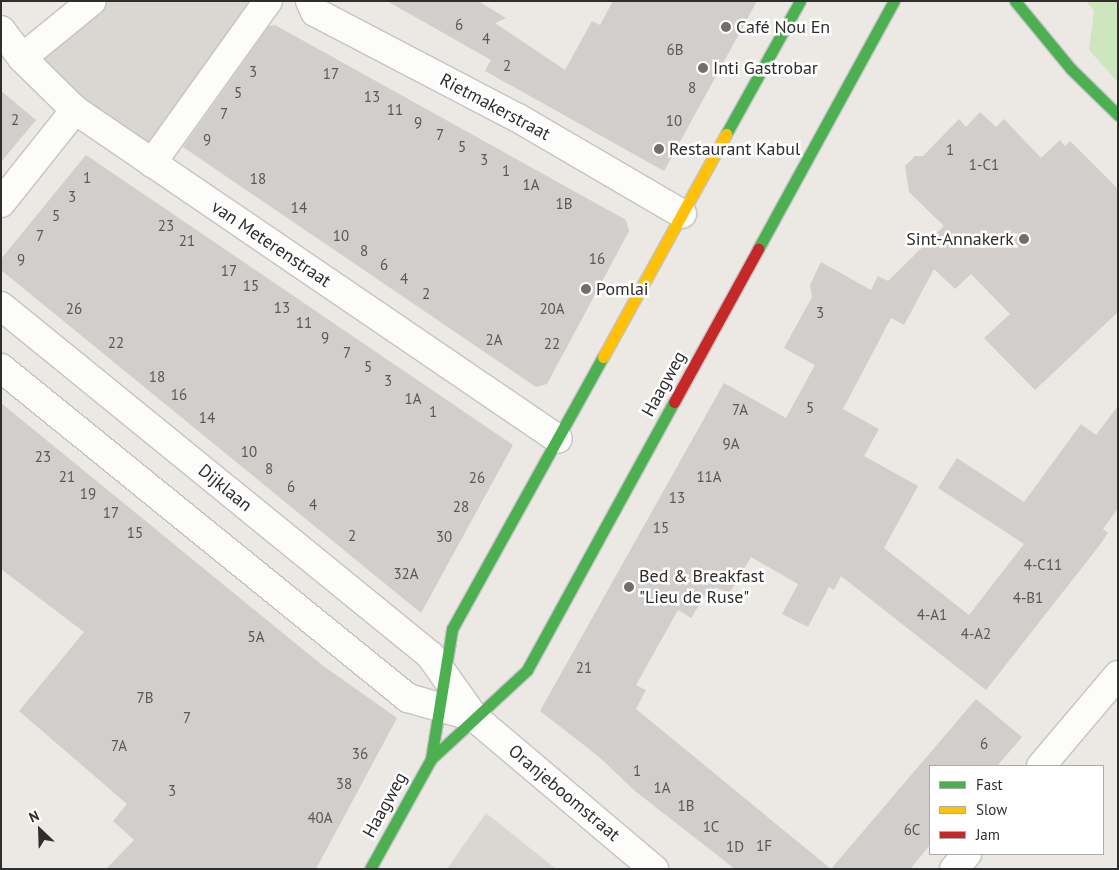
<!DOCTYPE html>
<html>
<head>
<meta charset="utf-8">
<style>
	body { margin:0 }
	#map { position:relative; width:1119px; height:870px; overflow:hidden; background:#ece8e4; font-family:"PT Sans",sans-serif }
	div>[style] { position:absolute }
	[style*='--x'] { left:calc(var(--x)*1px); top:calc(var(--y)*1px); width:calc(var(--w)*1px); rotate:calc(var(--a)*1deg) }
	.green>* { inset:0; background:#cee6be }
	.plaza>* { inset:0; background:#dad6d2 }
	.building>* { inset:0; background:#d1cecb }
	.roads { filter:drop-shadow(1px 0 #c5c4c5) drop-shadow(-1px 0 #c5c4c5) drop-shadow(0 1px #c5c4c5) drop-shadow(0 -1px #c5c4c5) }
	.street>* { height:28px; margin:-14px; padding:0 14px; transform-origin:14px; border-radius:14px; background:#fcfcfb }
	.fast>* { height:11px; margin:-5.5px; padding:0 5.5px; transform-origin:5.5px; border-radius:5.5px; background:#4caf50 }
	.slow>* { height:11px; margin:-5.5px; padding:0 5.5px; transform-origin:5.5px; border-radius:5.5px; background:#ffc107 }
	.jam>* { height:11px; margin:-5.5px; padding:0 5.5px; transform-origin:5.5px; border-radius:5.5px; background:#c62828 }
	.dots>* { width:14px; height:14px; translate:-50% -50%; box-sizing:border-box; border:2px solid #fff; border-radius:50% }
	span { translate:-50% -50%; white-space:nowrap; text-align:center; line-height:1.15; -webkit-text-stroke:5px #fff; paint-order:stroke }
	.number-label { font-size:15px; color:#585857 }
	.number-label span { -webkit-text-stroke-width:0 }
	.poi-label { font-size:18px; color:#2e2e2e }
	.left { translate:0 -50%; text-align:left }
	.right { translate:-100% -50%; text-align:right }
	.street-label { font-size:18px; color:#2e2e2e }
	.frame { position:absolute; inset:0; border:2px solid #2e2e2e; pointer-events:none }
	.legend { position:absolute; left:929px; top:765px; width:175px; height:90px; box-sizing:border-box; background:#fff; border:1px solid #ababab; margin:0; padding:6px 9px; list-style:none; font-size:15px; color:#2e2e2e }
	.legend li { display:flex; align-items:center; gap:10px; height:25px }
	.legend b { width:25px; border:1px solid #ababab }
	.north { position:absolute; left:15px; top:805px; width:50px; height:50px; -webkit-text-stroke:4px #fff; paint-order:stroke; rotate:336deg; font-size:14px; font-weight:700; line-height:20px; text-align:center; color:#2e2e2e }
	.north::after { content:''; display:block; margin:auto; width:18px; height:22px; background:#2e2e2e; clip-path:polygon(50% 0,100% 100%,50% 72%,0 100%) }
</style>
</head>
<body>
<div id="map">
	<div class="green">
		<i style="clip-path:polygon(1086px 1px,1118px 1px,1118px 82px,1089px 50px,1094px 11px)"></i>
	</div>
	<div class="plaza">
		<i style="clip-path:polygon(92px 1px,268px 1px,152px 163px,22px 58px)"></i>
		<i style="clip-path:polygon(486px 813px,556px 869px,447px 869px)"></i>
	</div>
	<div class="building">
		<i style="clip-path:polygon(387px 1px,478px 1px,506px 18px,495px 23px,565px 70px,592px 21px,600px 25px,613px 1px,757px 1px,664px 171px,485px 71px,491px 60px)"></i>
		<i style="clip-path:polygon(275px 25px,626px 220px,629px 231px,547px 384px,536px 387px,183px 147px,269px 26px)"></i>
		<i style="clip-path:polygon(1px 91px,36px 120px,1px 162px)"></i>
		<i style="clip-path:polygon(980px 112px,996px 127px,1004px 119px,1041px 158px,1060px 140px,1065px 146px,1070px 141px,1118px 189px,1118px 312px,1035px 390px,984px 338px,1010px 314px,971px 274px,955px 289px,934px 269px,904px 325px,891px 318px,843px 409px,879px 429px,864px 456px,918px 486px,884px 548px,969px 615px,1024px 544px,938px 488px,957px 458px,1024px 502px,1081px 424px,1096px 435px,1118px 406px,1118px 508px,1103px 529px,1108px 533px,1099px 546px,986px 690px,841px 576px,834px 590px,829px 587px,808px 627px,782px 614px,798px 584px,751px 557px,729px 594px,716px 587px,710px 596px,706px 594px,691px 618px,678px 610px,636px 685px,646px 690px,636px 709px,831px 869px,735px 869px,635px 791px,598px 756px,540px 711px,724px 383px,786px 418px,815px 365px,784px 348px,812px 297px,810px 285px,821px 262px,871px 290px,878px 276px,888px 281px,944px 226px,909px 192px,905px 166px,915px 156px,923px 156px,959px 119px,966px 127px)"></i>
		<i style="clip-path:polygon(86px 155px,513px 445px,421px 613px,1px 270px,1px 259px)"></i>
		<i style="clip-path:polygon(1px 403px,322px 665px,397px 718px,316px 869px,106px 869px,134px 840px,113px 821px,127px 804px,19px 711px,84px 632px,1px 569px)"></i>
		<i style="clip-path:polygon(976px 699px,1022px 737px,997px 766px,930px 766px,930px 845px,910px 869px,831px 869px)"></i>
	</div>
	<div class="roads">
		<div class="street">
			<i style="--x:310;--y:1;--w:12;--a:66"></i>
			<i style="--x:315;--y:12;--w:229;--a:27.6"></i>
			<i style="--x:518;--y:118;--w:190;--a:30.3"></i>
			<i style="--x:1;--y:30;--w:35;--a:53"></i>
			<i style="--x:22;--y:58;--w:74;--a:44.5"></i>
			<i style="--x:75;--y:110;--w:584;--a:34.26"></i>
			<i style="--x:22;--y:58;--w:90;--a:-39.2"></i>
			<i style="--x:152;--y:163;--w:199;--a:-54.4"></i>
			<i style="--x:1;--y:203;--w:119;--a:-51.5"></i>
			<i style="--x:1;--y:306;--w:553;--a:39.13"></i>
			<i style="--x:430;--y:655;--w:76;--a:54.6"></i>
			<i style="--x:474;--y:717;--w:236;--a:40.2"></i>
			<i style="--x:1;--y:368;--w:524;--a:39.04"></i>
			<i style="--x:408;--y:698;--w:57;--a:16.2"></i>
			<i style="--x:1041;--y:766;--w:119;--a:-49.8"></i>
			<i style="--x:954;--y:869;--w:20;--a:-49"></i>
		</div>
		<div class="fast">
			<i style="--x:1015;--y:1;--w:88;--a:50.5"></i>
			<i style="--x:1071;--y:69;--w:66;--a:44.4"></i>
			<i style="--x:726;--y:134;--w:152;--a:-60.9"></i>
			<i style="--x:758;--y:249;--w:283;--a:-61.3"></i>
			<i style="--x:431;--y:759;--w:132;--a:-80.8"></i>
			<i style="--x:452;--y:629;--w:311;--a:-61"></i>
			<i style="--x:370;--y:869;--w:126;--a:-61"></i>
			<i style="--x:431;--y:759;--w:131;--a:-42.8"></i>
			<i style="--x:527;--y:670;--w:306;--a:-61.3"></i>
		</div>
		<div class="slow">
			<i style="--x:603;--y:357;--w:255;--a:-61.1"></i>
		</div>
		<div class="jam">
			<i style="--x:674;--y:402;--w:175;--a:-61.2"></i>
		</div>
	</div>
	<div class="dots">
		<i style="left:726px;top:27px;background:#706f6e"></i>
		<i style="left:703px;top:68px;background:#706f6e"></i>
		<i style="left:659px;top:149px;background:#706f6e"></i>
		<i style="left:1024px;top:239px;background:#706f6e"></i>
		<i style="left:586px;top:289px;background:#706f6e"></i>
		<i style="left:629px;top:587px;background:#706f6e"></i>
	</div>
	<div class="number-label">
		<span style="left:459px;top:25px">6</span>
		<span style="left:486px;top:39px">4</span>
		<span style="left:675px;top:50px">6B</span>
		<span style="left:507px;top:66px">2</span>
		<span style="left:253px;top:72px">3</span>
		<span style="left:331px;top:74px">17</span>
		<span style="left:692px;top:88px">8</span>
		<span style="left:238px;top:93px">5</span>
		<span style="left:372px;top:97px">13</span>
		<span style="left:395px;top:110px">11</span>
		<span style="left:224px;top:114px">7</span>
		<span style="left:15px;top:120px">2</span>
		<span style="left:674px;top:121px">10</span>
		<span style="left:418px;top:123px">9</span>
		<span style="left:440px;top:135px">7</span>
		<span style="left:207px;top:140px">9</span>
		<span style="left:462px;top:147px">5</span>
		<span style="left:950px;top:150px">1</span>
		<span style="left:484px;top:160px">3</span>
		<span style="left:984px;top:165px">1-C1</span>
		<span style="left:506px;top:171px">1</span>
		<span style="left:87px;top:178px">1</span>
		<span style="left:258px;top:179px">18</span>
		<span style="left:531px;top:185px">1A</span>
		<span style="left:72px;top:197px">3</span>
		<span style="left:564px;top:204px">1B</span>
		<span style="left:299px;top:208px">14</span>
		<span style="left:56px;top:216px">5</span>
		<span style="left:166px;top:226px">23</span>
		<span style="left:40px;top:236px">7</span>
		<span style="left:341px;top:236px">10</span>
		<span style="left:187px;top:241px">21</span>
		<span style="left:364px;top:251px">8</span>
		<span style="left:597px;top:259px">16</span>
		<span style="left:21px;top:260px">9</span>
		<span style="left:384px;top:265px">6</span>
		<span style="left:229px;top:271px">17</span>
		<span style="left:404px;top:279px">4</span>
		<span style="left:251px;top:286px">15</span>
		<span style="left:426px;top:294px">2</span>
		<span style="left:282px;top:308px">13</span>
		<span style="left:74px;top:309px">26</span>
		<span style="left:552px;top:309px">20A</span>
		<span style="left:820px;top:313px">3</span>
		<span style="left:304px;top:323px">11</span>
		<span style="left:325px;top:338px">9</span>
		<span style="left:494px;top:340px">2A</span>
		<span style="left:116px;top:343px">22</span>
		<span style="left:552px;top:344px">22</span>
		<span style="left:347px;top:353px">7</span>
		<span style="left:368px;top:367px">5</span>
		<span style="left:157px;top:377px">18</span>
		<span style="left:388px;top:381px">3</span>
		<span style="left:179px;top:395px">16</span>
		<span style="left:413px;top:399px">1A</span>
		<span style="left:810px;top:408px">5</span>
		<span style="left:740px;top:410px">7A</span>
		<span style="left:433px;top:412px">1</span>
		<span style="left:207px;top:418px">14</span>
		<span style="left:731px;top:444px">9A</span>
		<span style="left:249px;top:452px">10</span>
		<span style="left:43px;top:457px">23</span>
		<span style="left:269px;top:469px">8</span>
		<span style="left:67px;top:477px">21</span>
		<span style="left:709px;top:477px">11A</span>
		<span style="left:477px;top:478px">26</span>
		<span style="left:291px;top:487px">6</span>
		<span style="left:88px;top:494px">19</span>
		<span style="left:677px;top:498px">13</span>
		<span style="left:313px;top:505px">4</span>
		<span style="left:461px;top:507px">28</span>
		<span style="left:111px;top:513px">17</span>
		<span style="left:661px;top:528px">15</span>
		<span style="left:135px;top:533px">15</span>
		<span style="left:352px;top:536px">2</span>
		<span style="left:444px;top:537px">30</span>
		<span style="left:1043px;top:565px">4-C11</span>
		<span style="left:406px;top:574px">32A</span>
		<span style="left:1028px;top:598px">4-B1</span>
		<span style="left:932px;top:615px">4-A1</span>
		<span style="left:976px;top:634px">4-A2</span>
		<span style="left:256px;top:637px">5A</span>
		<span style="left:584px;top:668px">21</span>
		<span style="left:145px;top:698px">7B</span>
		<span style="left:187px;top:718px">7</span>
		<span style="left:984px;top:744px">6</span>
		<span style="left:119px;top:746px">7A</span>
		<span style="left:360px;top:754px">36</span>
		<span style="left:637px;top:771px">1</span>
		<span style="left:344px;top:784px">38</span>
		<span style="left:662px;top:788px">1A</span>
		<span style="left:172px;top:791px">3</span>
		<span style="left:686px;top:806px">1B</span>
		<span style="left:320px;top:818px">40A</span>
		<span style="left:711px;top:827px">1C</span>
		<span style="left:912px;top:830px">6C</span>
		<span style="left:764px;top:846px">1F</span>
		<span style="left:735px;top:847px">1D</span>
	</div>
	<div class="poi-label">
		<span class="left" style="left:736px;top:27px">Café Nou En</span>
		<span class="left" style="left:713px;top:68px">Inti Gastrobar</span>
		<span class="left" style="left:669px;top:149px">Restaurant Kabul</span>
		<span class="right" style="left:1014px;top:239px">Sint-Annakerk</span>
		<span class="left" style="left:596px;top:289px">Pomlai</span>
		<span class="left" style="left:639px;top:587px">Bed &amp; Breakfast<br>"Lieu de Ruse"</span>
	</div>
	<div class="street-label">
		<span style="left:495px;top:107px;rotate:28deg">Rietmakerstraat</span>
		<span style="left:271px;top:244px;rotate:34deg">van Meterenstraat</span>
		<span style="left:664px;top:384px;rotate:-61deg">Haagweg</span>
		<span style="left:225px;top:488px;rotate:39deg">Dijklaan</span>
		<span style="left:564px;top:793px;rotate:40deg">Oranjeboomstraat</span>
		<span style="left:385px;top:805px;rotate:-61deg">Haagweg</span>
	</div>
	<div class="frame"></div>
	<ul class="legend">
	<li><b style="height:6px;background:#4caf50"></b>Fast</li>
	<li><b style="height:6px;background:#ffc107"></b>Slow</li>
	<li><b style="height:6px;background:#c62828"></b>Jam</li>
	</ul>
	<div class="north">N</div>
</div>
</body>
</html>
